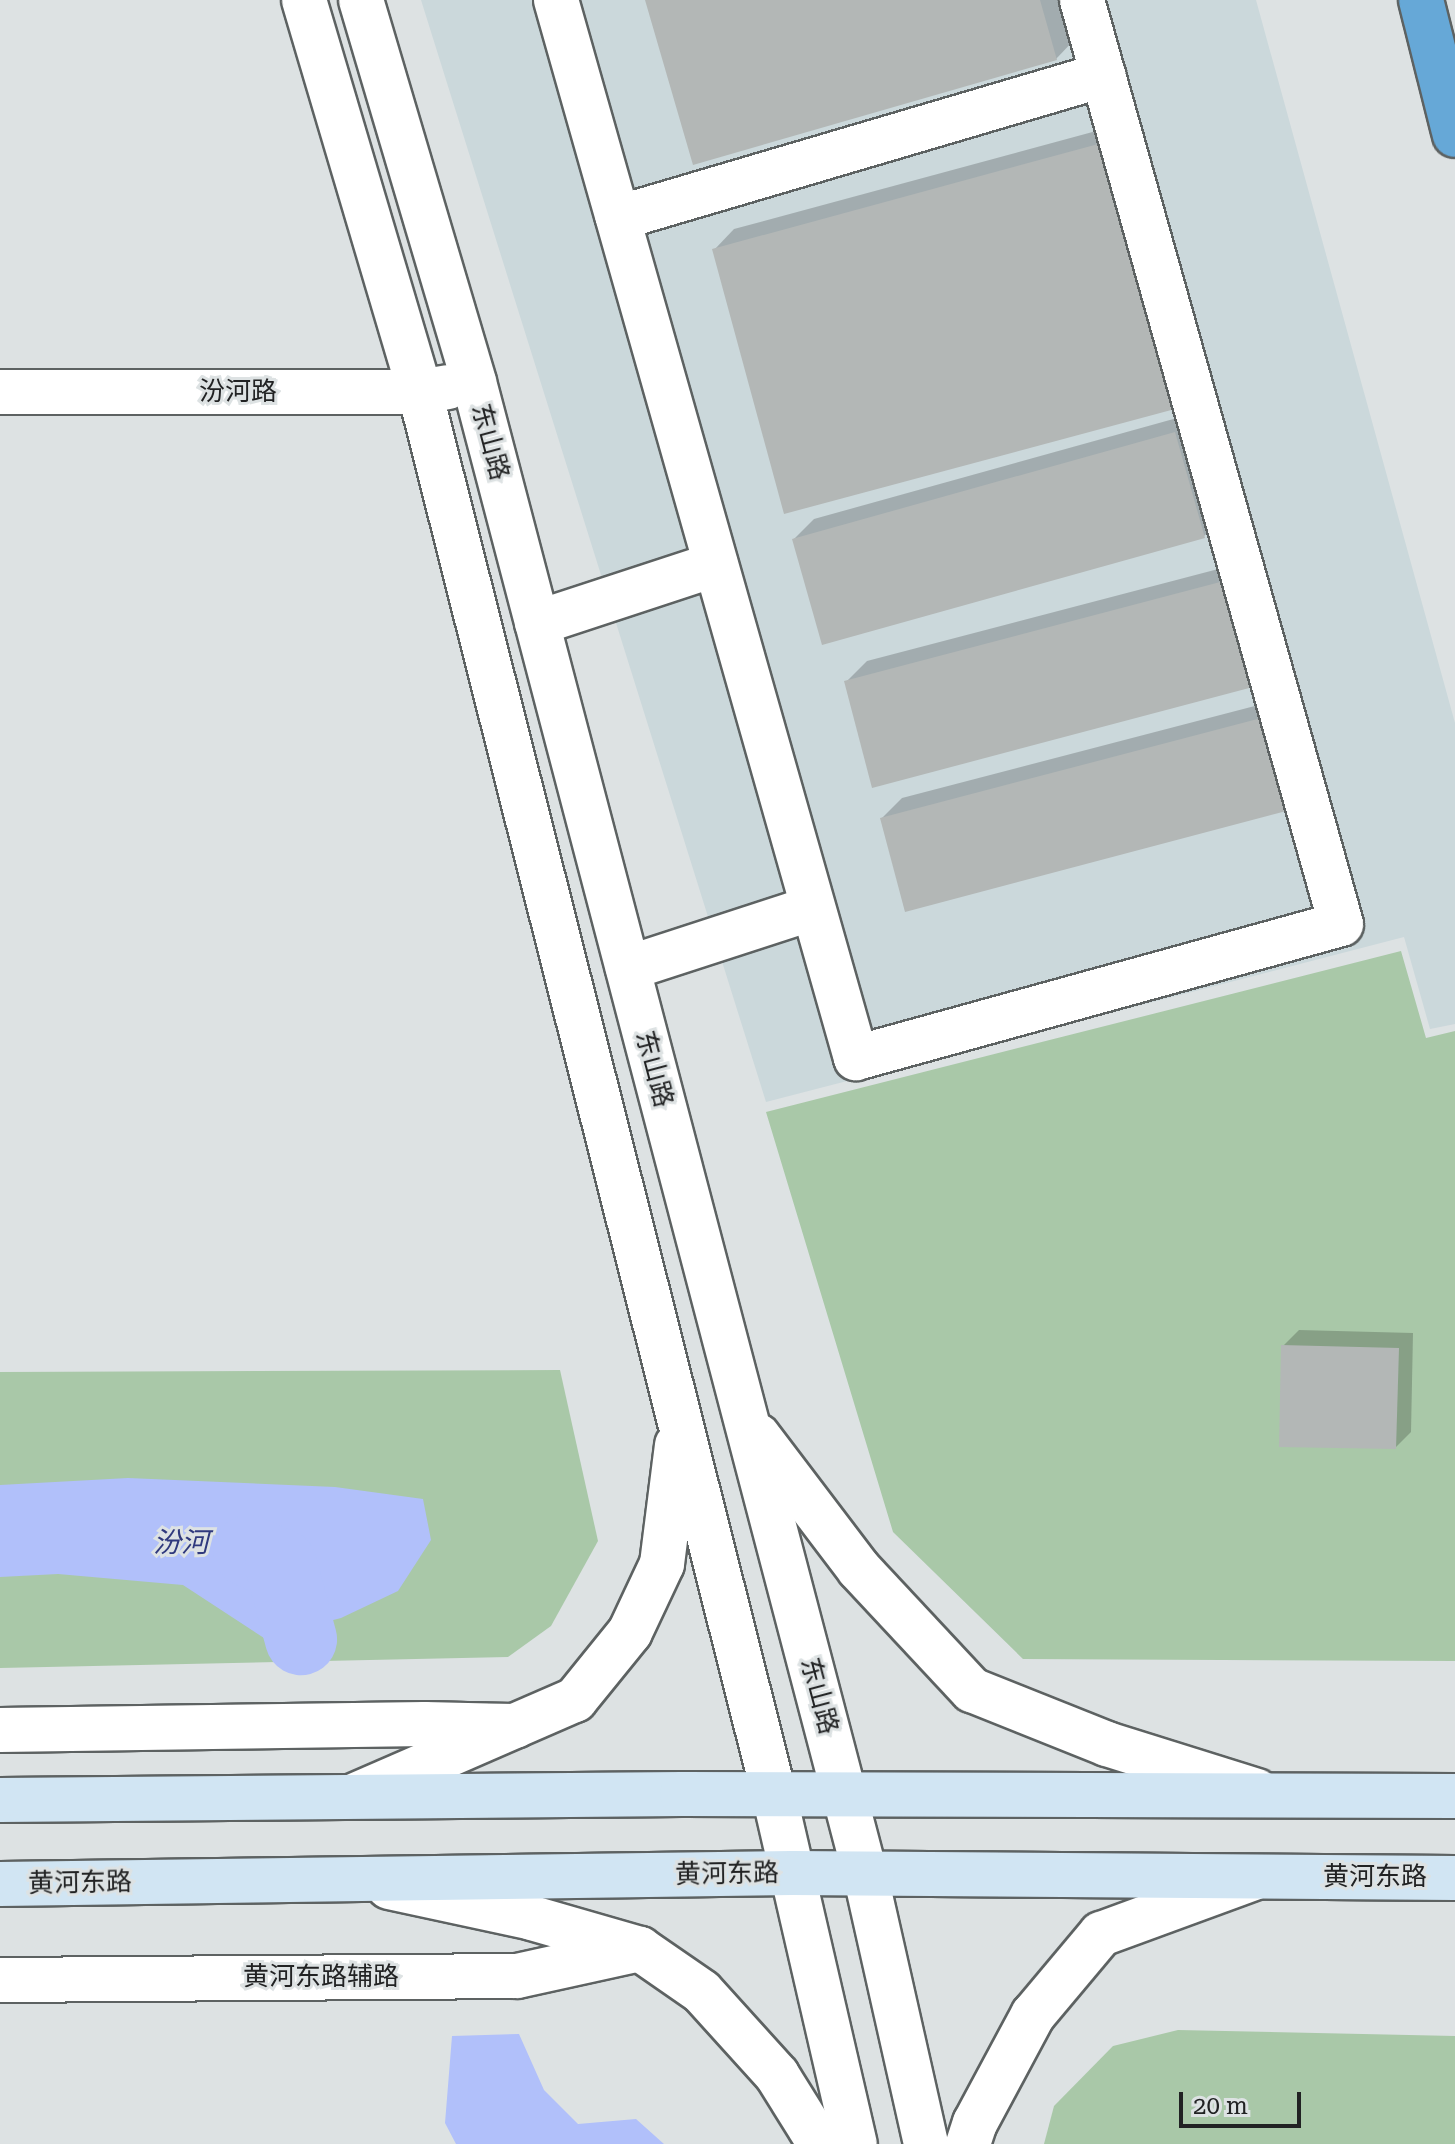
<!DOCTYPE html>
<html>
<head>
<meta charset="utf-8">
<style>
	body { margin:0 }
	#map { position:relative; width:1455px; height:2144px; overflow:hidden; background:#dde2e3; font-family:"Roboto Serif","Noto Sans SC",serif }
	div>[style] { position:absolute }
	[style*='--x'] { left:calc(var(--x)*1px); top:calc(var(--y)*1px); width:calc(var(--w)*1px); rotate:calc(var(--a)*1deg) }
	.built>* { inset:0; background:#cbd8db }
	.green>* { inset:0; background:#a9c8a8 }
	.water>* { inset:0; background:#b1c0fa }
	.shadow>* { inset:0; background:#0003 }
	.river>* { height:72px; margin:-36px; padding:0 36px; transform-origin:36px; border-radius:36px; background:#b1c0fa }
	.building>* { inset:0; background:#b3b7b6 }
	.roads { filter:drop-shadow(2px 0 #5d6262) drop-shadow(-2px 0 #5d6262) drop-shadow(0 2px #5d6262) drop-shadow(0 -2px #5d6262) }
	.minor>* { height:44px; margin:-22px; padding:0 22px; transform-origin:22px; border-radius:22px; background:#fff }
	.tertiary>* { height:44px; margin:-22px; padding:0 22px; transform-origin:22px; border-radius:22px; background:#fff }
	.secondary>* { height:44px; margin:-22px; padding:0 22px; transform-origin:22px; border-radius:22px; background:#d1e5f3 }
	.motorway>* { height:44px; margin:-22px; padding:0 22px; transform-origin:22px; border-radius:22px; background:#66a8d7 }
	span { translate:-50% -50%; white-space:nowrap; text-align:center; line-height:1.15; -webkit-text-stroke:6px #dde2e3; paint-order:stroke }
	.street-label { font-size:26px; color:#212223 }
	.water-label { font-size:28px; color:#2f397d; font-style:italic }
	.scale { position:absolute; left:1179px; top:2092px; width:122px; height:36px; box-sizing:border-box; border:4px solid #212223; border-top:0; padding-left:10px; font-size:24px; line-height:28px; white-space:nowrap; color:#212223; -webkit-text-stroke:6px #dde2e3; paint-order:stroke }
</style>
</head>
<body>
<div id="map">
	<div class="built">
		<i style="clip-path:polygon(421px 0,1256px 0,1455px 723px,1455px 1024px,1430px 1029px,1404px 937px,766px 1102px)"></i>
	</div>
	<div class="green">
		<i style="clip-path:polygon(1401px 951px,1426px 1038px,1455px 1031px,1455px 1661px,1023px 1659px,893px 1532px,766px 1112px)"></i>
		<i style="clip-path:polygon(560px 1370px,598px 1541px,551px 1626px,508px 1657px,0 1668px,0 1372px)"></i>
		<i style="clip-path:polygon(1178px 2030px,1455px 2036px,1455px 2144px,1044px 2144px,1054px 2106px,1113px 2046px)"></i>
	</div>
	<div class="water">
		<i style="clip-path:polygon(128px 1478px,335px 1487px,423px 1499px,431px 1540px,398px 1591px,341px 1618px,264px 1638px,183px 1585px,58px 1574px,0 1577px,0 1485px)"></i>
		<i style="clip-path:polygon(519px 2034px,544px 2090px,578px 2124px,636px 2119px,664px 2144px,456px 2144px,445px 2123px,452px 2036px)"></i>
	</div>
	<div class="shadow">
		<i style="clip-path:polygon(647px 0,1065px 0,1076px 38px,1056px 59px)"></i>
		<i style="clip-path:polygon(1122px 124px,1194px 387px,714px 250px,734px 229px)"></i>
		<i style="clip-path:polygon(1195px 413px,1225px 516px,1204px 536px,794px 539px,814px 519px)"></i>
		<i style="clip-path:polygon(1245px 562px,1272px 665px,846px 682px,867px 661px)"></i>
		<i style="clip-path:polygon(1289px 697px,1313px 787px,882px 818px,902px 798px)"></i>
		<i style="clip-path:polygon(1299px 1330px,1413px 1333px,1411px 1432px,1396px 1447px,1283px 1346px)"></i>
	</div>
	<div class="river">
		<i style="--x:249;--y:1551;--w:35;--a:24"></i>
		<i style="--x:281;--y:1565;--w:77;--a:74.9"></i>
	</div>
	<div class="building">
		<i style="clip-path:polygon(645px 0,1040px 0,1057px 60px,693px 165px)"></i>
		<i style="clip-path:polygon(1102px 143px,1175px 409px,784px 514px,712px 249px)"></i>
		<i style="clip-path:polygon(1175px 432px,1205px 538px,822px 645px,792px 539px)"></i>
		<i style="clip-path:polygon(1224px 581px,1253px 687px,872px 788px,844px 681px)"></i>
		<i style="clip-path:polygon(1269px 716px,1294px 809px,905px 912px,880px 818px)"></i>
		<i style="clip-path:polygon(1281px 1345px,1399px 1348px,1396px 1449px,1279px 1447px)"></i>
	</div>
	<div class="roads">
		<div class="minor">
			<i style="--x:556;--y:0;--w:1100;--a:74.17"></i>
			<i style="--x:856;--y:1058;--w:503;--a:-15.44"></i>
			<i style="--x:1341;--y:924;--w:960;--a:-105.66"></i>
			<i style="--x:618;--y:218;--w:506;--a:-16.43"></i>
			<i style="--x:537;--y:623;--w:188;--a:-18.2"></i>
			<i style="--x:628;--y:968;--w:194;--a:-18"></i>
			<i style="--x:0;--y:1730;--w:425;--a:-0.8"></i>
			<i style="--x:425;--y:1724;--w:90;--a:1.3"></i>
			<i style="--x:0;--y:1980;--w:517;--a:-0.44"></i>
			<i style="--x:517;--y:1976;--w:126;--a:-12.4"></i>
		</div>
		<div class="tertiary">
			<i style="--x:304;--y:0;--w:409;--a:73.5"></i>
			<i style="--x:420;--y:392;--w:1446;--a:75.83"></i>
			<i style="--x:774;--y:1794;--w:359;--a:77"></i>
			<i style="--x:361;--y:0;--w:398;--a:73.5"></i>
			<i style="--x:474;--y:382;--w:1541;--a:75.31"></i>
			<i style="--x:865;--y:1873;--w:278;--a:77.3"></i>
			<i style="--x:0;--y:392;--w:420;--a:0"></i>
			<i style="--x:420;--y:392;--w:28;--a:-10"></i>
			<i style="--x:758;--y:1436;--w:167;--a:52.8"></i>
			<i style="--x:859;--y:1569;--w:166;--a:47"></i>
			<i style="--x:972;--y:1690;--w:145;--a:21.8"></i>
			<i style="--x:1107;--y:1744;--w:157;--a:17.4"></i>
			<i style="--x:356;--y:1795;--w:239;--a:-23.5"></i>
			<i style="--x:575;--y:1700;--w:87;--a:-51"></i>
			<i style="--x:630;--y:1632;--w:75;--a:-64.8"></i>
			<i style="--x:662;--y:1564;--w:120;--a:-82.8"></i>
			<i style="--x:389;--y:1887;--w:146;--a:12.2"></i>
			<i style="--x:532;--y:1918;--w:112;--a:16"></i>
			<i style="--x:640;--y:1949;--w:75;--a:34.7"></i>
			<i style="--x:702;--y:1992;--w:112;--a:47.9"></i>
			<i style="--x:777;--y:2075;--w:81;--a:58.1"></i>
			<i style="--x:968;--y:2144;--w:22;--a:-72"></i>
			<i style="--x:975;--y:2123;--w:123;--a:-61.8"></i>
			<i style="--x:1033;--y:2015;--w:106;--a:-50"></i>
			<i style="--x:1101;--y:1934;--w:163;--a:-20.1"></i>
		</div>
		<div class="secondary">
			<i style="--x:0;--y:1800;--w:682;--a:-0.5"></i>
			<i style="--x:682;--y:1794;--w:773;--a:0.15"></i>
			<i style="--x:0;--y:1884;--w:792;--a:-0.8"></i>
			<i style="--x:792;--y:1873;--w:663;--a:0.43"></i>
		</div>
		<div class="motorway">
			<i style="--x:1421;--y:0;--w:139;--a:75.9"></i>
		</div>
	</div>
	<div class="street-label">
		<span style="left:238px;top:392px">汾河路</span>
		<span style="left:490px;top:442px;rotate:75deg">东山路</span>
		<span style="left:654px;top:1069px;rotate:75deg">东山路</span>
		<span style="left:819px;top:1696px;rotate:75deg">东山路</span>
		<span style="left:727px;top:1874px;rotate:-1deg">黄河东路</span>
		<span style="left:1375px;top:1877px">黄河东路</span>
		<span style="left:80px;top:1883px;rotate:-1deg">黄河东路</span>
		<span style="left:321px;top:1977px">黄河东路辅路</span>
	</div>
	<div class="water-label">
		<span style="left:181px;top:1543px">汾河</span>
	</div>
	<div class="scale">20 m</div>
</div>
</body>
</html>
